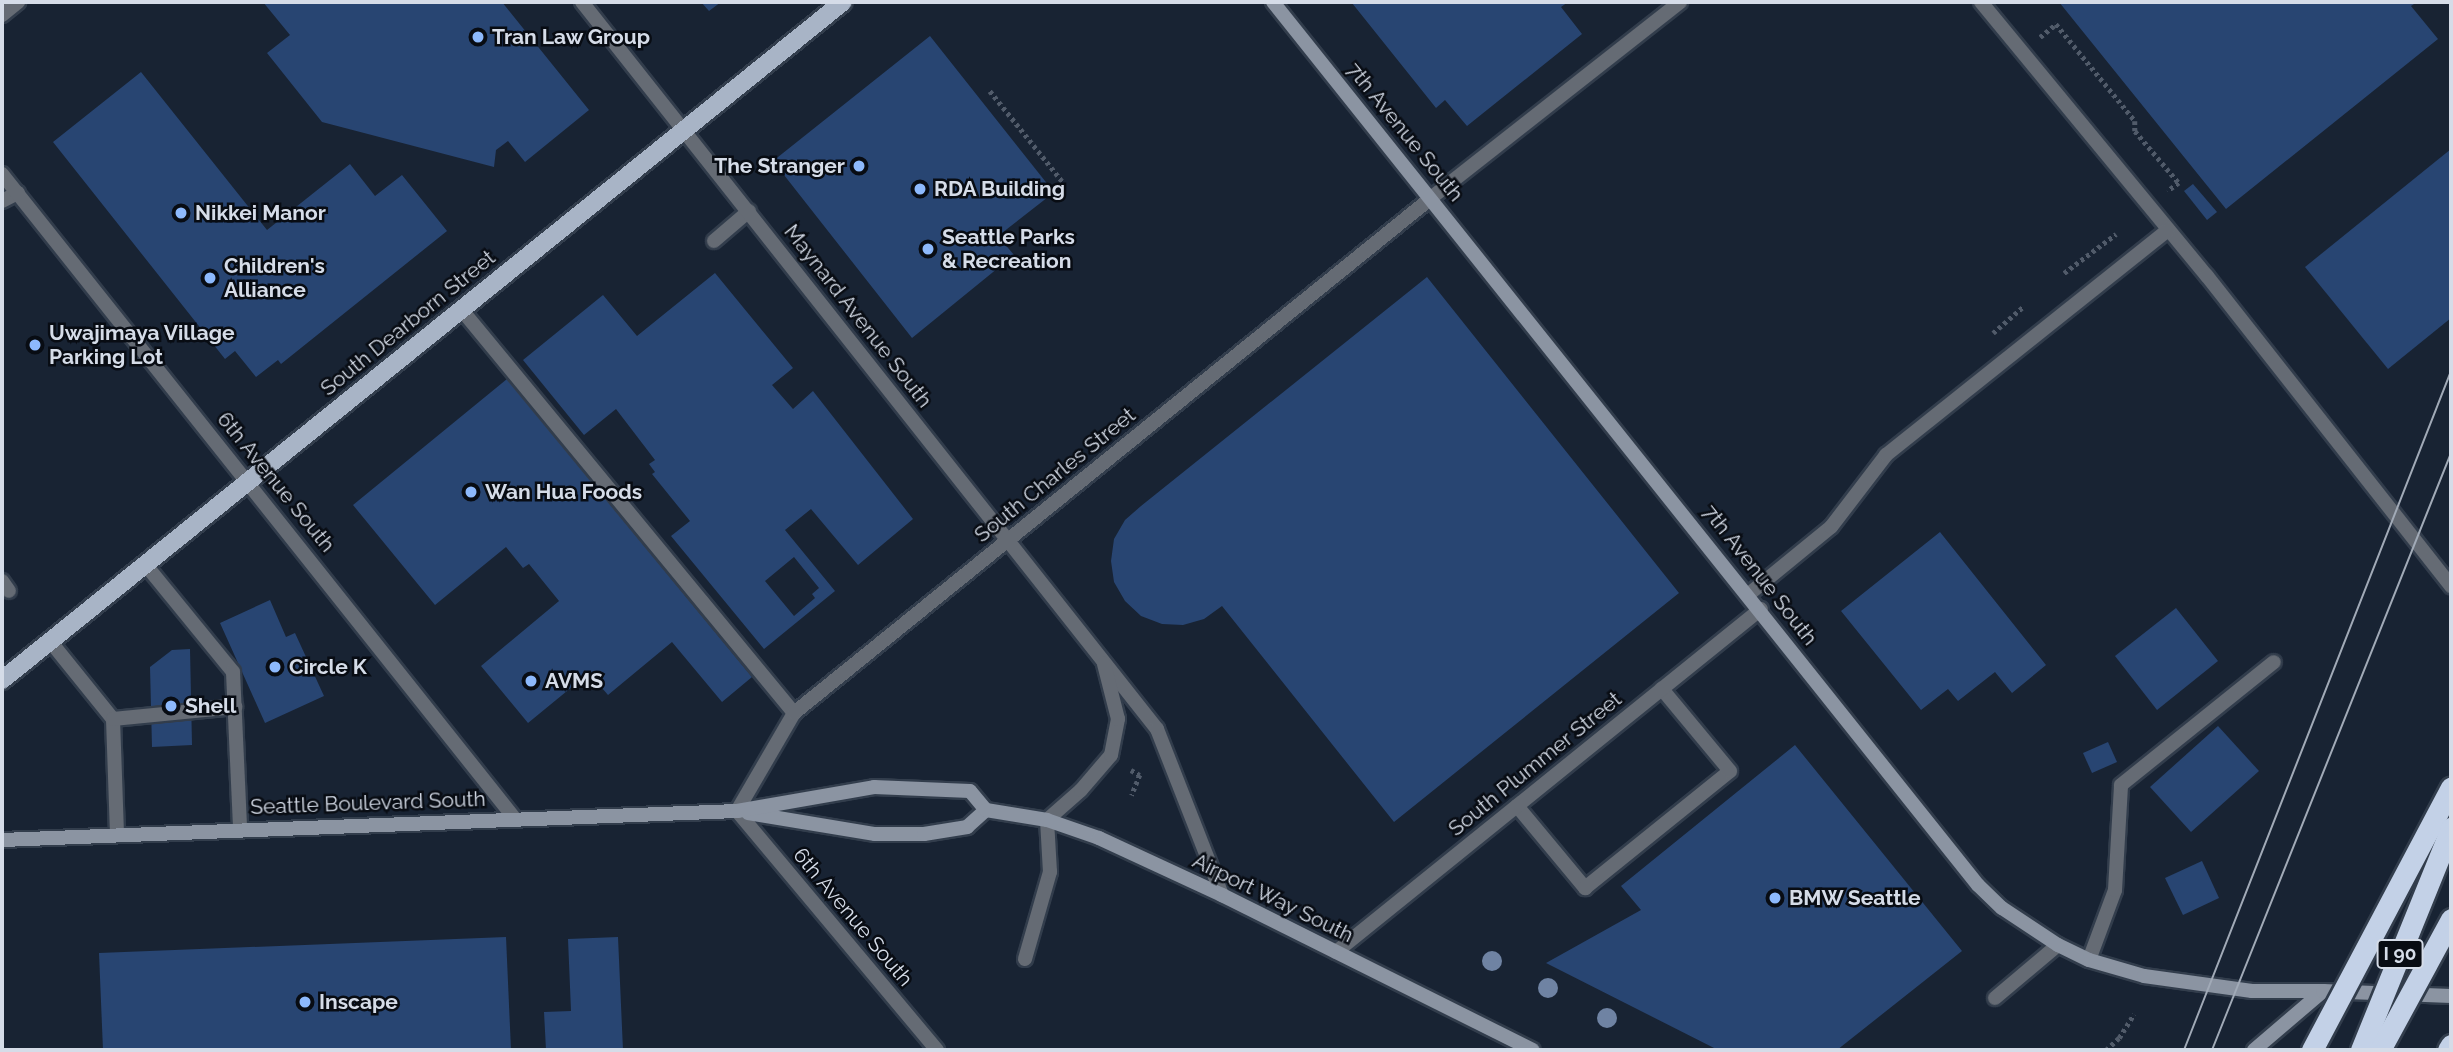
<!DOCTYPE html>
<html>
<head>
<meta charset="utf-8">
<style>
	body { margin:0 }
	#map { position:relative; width:2453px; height:1052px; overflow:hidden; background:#182333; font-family:Raleway,sans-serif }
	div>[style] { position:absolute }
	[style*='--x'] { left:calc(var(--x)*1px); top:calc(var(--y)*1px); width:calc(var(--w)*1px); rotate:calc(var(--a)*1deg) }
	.building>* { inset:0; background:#284572 }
	.path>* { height:4.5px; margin-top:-2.25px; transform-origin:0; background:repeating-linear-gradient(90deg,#515b6a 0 3.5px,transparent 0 7px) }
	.roads { filter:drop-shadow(2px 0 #323d4c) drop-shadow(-2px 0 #323d4c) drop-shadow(0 2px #323d4c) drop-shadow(0 -2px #323d4c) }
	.service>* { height:14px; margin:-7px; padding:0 7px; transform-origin:7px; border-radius:7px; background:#656b74 }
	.minor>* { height:14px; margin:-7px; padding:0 7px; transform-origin:7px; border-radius:7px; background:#656b74 }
	.tertiary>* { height:14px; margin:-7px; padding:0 7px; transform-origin:7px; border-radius:7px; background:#656b74 }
	.secondary>* { height:14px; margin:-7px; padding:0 7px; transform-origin:7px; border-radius:7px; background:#8b94a2 }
	.primary>* { height:18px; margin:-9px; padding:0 9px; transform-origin:9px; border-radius:9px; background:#a8b4c6 }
	.motorway>* { height:21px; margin:-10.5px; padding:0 10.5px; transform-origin:10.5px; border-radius:10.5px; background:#c3d1e7 }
	.tram>* { height:2px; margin:-1px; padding:0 1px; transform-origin:1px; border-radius:1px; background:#a1aab7 }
	.bridges { filter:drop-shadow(2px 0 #323d4c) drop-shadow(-2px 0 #323d4c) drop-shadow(0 2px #323d4c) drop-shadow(0 -2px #323d4c) }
	.motorway-bridge>* { height:21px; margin:-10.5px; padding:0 10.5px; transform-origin:10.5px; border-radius:10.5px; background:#c3d1e7 }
	.trees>* { width:20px; height:20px; margin:-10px; border-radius:50%; background:#6f83a3 }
	.dots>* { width:19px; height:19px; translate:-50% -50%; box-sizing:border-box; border:4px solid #080c13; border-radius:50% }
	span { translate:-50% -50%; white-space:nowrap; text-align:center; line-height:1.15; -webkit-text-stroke:5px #080c13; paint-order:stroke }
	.shield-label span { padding:2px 5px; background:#080c13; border:2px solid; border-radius:5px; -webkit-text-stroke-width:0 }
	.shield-label { font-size:19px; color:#d5dce8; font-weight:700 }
	.poi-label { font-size:21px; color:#d5dce8; font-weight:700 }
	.left { translate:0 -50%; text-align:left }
	.right { translate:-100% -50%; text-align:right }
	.street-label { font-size:21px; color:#d5dce8 }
	.frame { position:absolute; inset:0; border:4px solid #d5dce8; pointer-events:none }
</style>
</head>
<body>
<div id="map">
	<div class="building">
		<i style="clip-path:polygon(263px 2px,502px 2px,589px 110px,525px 162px,508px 141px,496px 150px,494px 167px,322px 122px,267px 53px,290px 35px)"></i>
		<i style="clip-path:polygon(701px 2px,721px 2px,709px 11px)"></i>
		<i style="clip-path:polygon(1354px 2px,1568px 2px,1561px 7px,1582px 34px,1467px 126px,1445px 100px,1436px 108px,1352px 3px)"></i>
		<i style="clip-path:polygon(2059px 2px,2417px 2px,2411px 6px,2438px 39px,2226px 209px)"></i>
		<i style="clip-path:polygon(930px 36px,1049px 186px,1043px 191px,1048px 197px,998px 236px,1014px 255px,912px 338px,773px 161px)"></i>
		<i style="clip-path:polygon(141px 72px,267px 230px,350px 164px,375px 196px,402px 175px,447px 231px,281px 364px,278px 360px,256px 377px,235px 351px,225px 359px,53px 142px)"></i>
		<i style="clip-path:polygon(2451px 149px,2451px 318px,2388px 369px,2305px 267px)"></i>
		<i style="clip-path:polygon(2193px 184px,2217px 212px,2207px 220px,2184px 191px)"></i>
		<i style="clip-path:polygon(evenodd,715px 273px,793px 368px,772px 385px,793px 409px,813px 391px,913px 519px,858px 565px,811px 509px,785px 530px,835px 591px,764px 649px,671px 536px,690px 521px,652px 474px,655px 472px,649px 464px,655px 460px,616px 409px,584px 435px,523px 360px,603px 295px,637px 336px,715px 273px,794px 557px,819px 588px,812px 594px,815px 598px,794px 616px,765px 581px,794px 557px)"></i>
		<i style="clip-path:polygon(1427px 277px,1679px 593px,1394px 822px,1222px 606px,1204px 619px,1183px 625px,1162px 624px,1141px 616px,1125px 601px,1114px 582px,1111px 561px,1114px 539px,1125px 520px,1141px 506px)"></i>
		<i style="clip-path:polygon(507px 379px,752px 677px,722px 702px,672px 642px,608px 695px,589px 673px,528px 723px,481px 666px,559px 601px,529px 564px,523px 568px,506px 547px,435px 605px,353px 505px)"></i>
		<i style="clip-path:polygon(1940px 532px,2046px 665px,2012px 693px,1995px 672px,1958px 701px,1948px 689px,1921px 710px,1841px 611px)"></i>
		<i style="clip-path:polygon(270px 600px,286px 637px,295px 633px,324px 696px,265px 723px,220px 623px)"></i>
		<i style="clip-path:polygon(2176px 608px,2218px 661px,2157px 710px,2115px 656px)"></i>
		<i style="clip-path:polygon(190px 649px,192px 745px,152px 747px,150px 667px,172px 650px)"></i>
		<i style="clip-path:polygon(2218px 726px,2259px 771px,2191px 832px,2150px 787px)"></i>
		<i style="clip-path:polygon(2108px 742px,2117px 762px,2092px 773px,2083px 753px)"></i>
		<i style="clip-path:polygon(1795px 745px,1962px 951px,1837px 1050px,1718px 1050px,1546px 963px,1641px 910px,1621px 886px)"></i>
		<i style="clip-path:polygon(2202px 861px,2219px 898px,2183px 915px,2165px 878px)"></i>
		<i style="clip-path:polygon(506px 937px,511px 1050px,103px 1050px,99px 953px)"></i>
		<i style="clip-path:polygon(618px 937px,623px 1050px,546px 1050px,544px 1012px,571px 1011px,568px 939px)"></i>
	</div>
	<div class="path">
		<i style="--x:2040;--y:37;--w:21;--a:-39"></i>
		<i style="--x:2056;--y:24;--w:125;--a:50.8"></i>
		<i style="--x:2135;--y:121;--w:10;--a:90"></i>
		<i style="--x:2135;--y:131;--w:68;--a:49.8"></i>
		<i style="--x:2179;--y:183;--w:14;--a:144"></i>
		<i style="--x:990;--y:91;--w:117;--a:51.3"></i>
		<i style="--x:2064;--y:273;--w:65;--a:-36.9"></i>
		<i style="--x:1993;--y:333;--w:40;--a:-41"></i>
		<i style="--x:1131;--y:770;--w:10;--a:29"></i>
		<i style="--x:1140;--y:775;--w:22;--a:112"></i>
		<i style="--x:2106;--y:1050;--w:18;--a:-43"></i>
		<i style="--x:2119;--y:1038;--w:28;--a:-58"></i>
	</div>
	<div class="roads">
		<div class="service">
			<i style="--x:1981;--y:2;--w:355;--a:50.5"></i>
			<i style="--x:2207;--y:276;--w:395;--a:51.8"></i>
			<i style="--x:1431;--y:198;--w:317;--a:-38.2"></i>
			<i style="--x:2;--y:201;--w:18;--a:-27"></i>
			<i style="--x:714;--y:241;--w:46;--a:-40.6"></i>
			<i style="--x:461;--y:309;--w:524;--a:50.5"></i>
			<i style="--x:145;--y:564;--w:139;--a:50.8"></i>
			<i style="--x:233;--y:672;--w:157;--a:87.4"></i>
			<i style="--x:2;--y:581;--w:12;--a:55"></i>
			<i style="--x:1749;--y:594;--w:106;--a:-39.3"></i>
			<i style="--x:1831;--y:527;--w:91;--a:-52.6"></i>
			<i style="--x:1886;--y:455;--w:361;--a:-38.6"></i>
			<i style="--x:50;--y:641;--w:100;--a:51.1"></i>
			<i style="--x:113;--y:719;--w:114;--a:88"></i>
			<i style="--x:113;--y:719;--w:123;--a:-5.6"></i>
			<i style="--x:1517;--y:806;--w:107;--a:50.3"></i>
			<i style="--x:1585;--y:888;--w:186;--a:-38.9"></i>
			<i style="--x:1730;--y:771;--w:107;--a:-129.7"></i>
			<i style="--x:1025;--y:959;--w:91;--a:-74"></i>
			<i style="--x:1050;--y:872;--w:52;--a:-93.3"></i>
			<i style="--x:2089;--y:960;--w:75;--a:-69.6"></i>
			<i style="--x:2115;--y:890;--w:105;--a:-86.7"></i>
			<i style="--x:2121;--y:785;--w:196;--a:-38.8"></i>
			<i style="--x:1995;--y:998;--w:82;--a:-40.1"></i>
		</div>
		<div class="minor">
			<i style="--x:582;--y:2;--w:927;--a:51.66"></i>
			<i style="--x:1157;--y:729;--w:178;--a:68.6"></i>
			<i style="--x:2;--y:15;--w:21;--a:-39"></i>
			<i style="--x:737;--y:811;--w:113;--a:-59.8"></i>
			<i style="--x:794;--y:713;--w:819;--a:-38.95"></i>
			<i style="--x:1047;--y:820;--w:45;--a:-41.4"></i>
			<i style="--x:1081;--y:790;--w:46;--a:-49.4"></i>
			<i style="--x:1111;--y:755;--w:37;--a:-79"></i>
			<i style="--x:1118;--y:719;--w:57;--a:-104.3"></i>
			<i style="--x:1336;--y:952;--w:546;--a:-38.91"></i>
		</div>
		<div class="tertiary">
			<i style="--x:2;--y:174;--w:824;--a:51.5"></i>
			<i style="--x:737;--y:811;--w:312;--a:50.1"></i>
		</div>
		<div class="secondary">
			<i style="--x:1273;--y:2;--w:1130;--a:51.4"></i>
			<i style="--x:1978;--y:885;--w:33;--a:44"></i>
			<i style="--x:2002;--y:908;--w:67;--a:33.5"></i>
			<i style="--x:2058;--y:945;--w:34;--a:26"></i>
			<i style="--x:2089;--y:960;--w:57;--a:16.2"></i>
			<i style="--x:2144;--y:976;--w:109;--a:7.9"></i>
			<i style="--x:2252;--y:991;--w:71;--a:0"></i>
			<i style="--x:748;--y:813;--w:129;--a:9.4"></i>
			<i style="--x:875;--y:834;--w:49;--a:0"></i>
			<i style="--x:924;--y:834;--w:44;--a:-9.2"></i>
			<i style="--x:967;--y:827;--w:25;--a:-42"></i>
			<i style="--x:2;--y:840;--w:736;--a:-2.26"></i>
			<i style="--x:737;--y:811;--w:139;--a:-9.9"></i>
			<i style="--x:874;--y:787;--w:96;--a:2.4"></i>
			<i style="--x:970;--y:791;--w:25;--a:50"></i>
			<i style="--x:986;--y:810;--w:62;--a:9.3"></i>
			<i style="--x:1047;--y:820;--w:55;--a:19.1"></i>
			<i style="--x:1099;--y:838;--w:136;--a:24.9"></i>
			<i style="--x:1222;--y:895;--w:347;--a:26.5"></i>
			<i style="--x:2254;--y:1050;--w:91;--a:-40.5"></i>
			<i style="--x:2323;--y:991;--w:128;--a:2.2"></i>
		</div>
		<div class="primary">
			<i style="--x:2;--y:680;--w:1080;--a:-38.88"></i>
		</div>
		<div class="motorway">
			<i style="--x:2448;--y:1050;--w:6;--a:-59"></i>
		</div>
	</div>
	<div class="tram">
		<i style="--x:2184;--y:1050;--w:730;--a:-68.53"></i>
		<i style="--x:2212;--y:1050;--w:643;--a:-68.18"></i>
	</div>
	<div class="bridges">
		<div class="motorway-bridge">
			<i style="--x:2312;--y:1050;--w:297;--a:-62.1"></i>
			<i style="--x:2361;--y:1050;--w:240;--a:-67.9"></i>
			<i style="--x:2380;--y:1050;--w:149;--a:-61.5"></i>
		</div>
	</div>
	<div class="trees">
		<i style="left:1492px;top:961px"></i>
		<i style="left:1548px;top:988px"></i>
		<i style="left:1607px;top:1018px"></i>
	</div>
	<div class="dots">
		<i style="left:478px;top:37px;background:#8db9fc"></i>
		<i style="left:859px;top:166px;background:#8db9fc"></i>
		<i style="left:920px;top:189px;background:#8db9fc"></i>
		<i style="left:181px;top:213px;background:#8db9fc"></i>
		<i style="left:928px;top:249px;background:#8db9fc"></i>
		<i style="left:210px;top:278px;background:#8db9fc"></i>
		<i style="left:35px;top:345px;background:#8db9fc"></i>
		<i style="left:471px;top:492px;background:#8db9fc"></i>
		<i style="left:275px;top:667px;background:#8db9fc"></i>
		<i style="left:531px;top:681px;background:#8db9fc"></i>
		<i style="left:171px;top:706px;background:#8db9fc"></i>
		<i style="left:1775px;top:898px;background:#8db9fc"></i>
		<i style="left:305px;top:1002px;background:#8db9fc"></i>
	</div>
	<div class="shield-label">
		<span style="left:2400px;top:954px">I 90</span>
	</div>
	<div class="poi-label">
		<span class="left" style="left:492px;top:37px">Tran Law Group</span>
		<span class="right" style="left:845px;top:166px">The Stranger</span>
		<span class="left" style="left:934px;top:189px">RDA Building</span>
		<span class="left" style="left:195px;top:213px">Nikkei Manor</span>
		<span class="left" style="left:942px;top:249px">Seattle Parks<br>&amp; Recreation</span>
		<span class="left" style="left:224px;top:278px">Children's<br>Alliance</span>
		<span class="left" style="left:49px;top:345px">Uwajimaya Village<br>Parking Lot</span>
		<span class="left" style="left:485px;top:492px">Wan Hua Foods</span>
		<span class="left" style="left:289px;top:667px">Circle K</span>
		<span class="left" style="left:545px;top:681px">AVMS</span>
		<span class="left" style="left:185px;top:706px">Shell</span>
		<span class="left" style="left:1789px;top:898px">BMW Seattle</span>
		<span class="left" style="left:319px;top:1002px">Inscape</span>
	</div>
	<div class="street-label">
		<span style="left:1405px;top:132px;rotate:51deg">7th Avenue South</span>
		<span style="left:858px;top:316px;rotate:52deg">Maynard Avenue South</span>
		<span style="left:408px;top:323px;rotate:-39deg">South Dearborn Street</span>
		<span style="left:1055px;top:475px;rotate:-39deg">South Charles Street</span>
		<span style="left:276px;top:482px;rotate:51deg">6th Avenue South</span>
		<span style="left:1760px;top:575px;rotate:52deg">7th Avenue South</span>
		<span style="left:1535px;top:764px;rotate:-39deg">South Plummer Street</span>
		<span style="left:368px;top:803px;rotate:-2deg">Seattle Boulevard South</span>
		<span style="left:1273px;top:898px;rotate:26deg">Airport Way South</span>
		<span style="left:853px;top:917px;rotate:50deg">6th Avenue South</span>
	</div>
	<div class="frame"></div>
</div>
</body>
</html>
